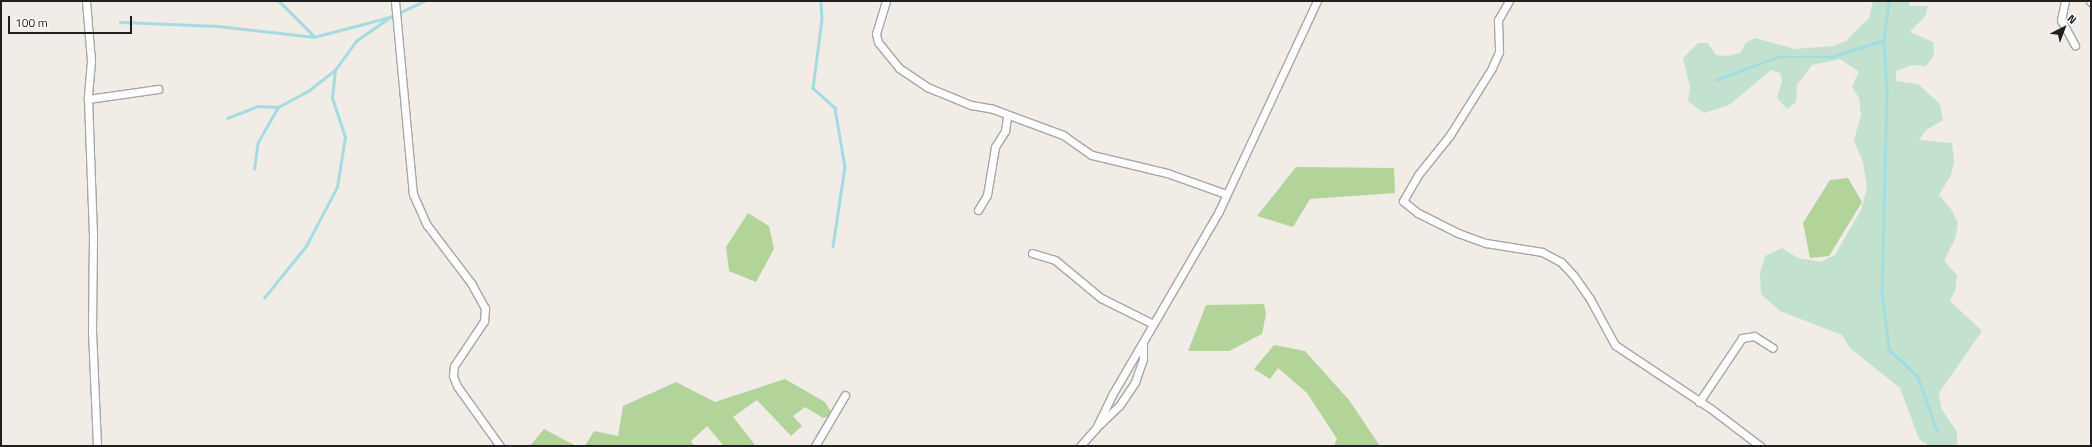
<!DOCTYPE html>
<html>
<head>
<meta charset="utf-8">
<style>
	body { margin:0 }
	#map { position:relative; width:2092px; height:447px; overflow:hidden; background:#f1ece6; font-family:"Titillium Web",sans-serif }
	div>[style] { position:absolute }
	[style*='--x'] { left:calc(var(--x)*1px); top:calc(var(--y)*1px); width:calc(var(--w)*1px); rotate:calc(var(--a)*1deg) }
	.forest>* { inset:0; background:#b2d498 }
	.wetland>* { inset:0; background:#c2e1ce }
	.stream>* { height:2.5px; margin:-1.25px; padding:0 1.25px; transform-origin:1.25px; border-radius:1.25px; background:#a3dde2 }
	.roads { filter:drop-shadow(1px 0 #a7a7a7) drop-shadow(-1px 0 #a7a7a7) drop-shadow(0 1px #a7a7a7) drop-shadow(0 -1px #a7a7a7) }
	.minor>* { height:7px; margin:-3.5px; padding:0 3.5px; transform-origin:3.5px; border-radius:3.5px; background:#fff }
	span { translate:-50% -50%; white-space:nowrap; text-align:center; line-height:1.15; -webkit-text-stroke:3.5px #fff; paint-order:stroke }
	.frame { position:absolute; inset:0; border:2px solid #202020; pointer-events:none }
	.north { position:absolute; left:2044px; top:8px; width:40px; height:40px; -webkit-text-stroke:3px #fff; paint-order:stroke; rotate:42deg; font-size:11px; font-weight:700; line-height:16px; text-align:center; color:#202020 }
	.north::after { content:''; display:block; margin:auto; width:14px; height:18px; background:#202020; clip-path:polygon(50% 0,100% 100%,50% 72%,0 100%) }
	.scale { position:absolute; left:8px; top:16px; width:124px; height:18px; box-sizing:border-box; border:2px solid #202020; border-top:0; padding-left:5px; font-size:12px; line-height:14px; white-space:nowrap; color:#202020; -webkit-text-stroke:3px #fff; paint-order:stroke }
</style>
</head>
<body>
<div id="map">
	<div class="forest">
		<i style="clip-path:polygon(1296px 167px,1394px 168px,1395px 193px,1310px 199px,1293px 227px,1257px 216px)"></i>
		<i style="clip-path:polygon(1848px 178px,1862px 202px,1829px 256px,1810px 258px,1803px 223px,1830px 180px)"></i>
		<i style="clip-path:polygon(748px 213px,769px 226px,774px 249px,756px 282px,729px 271px,726px 247px)"></i>
		<i style="clip-path:polygon(1264px 304px,1266px 314px,1262px 334px,1229px 351px,1188px 351px,1206px 305px)"></i>
		<i style="clip-path:polygon(1274px 345px,1305px 351px,1349px 400px,1380px 446px,1334px 446px,1337px 439px,1307px 393px,1278px 368px,1270px 379px,1254px 369px)"></i>
		<i style="clip-path:polygon(785px 379px,825px 402px,833px 415px,823px 418px,805px 407px,793px 416px,802px 426px,791px 436px,757px 400px,733px 417px,756px 446px,724px 446px,707px 426px,691px 441px,694px 446px,585px 446px,594px 431px,618px 436px,623px 406px,676px 382px,715px 402px)"></i>
		<i style="clip-path:polygon(544px 429px,576px 446px,530px 446px)"></i>
	</div>
	<div class="wetland">
		<i style="clip-path:polygon(1873px 1px,1908px 1px,1910px 6px,1928px 6px,1925px 16px,1910px 32px,1933px 42px,1934px 55px,1926px 66px,1912px 65px,1896px 71px,1896px 81px,1918px 84px,1940px 104px,1943px 120px,1926px 130px,1919px 140px,1952px 143px,1954px 162px,1951px 175px,1939px 195px,1951px 209px,1958px 223px,1955px 239px,1944px 261px,1957px 275px,1955px 291px,1950px 301px,1982px 331px,1939px 393px,1941px 408px,1957px 432px,1957px 446px,1929px 446px,1919px 439px,1900px 388px,1850px 348px,1842px 335px,1780px 311px,1761px 294px,1760px 273px,1765px 256px,1782px 248px,1798px 258px,1821px 262px,1835px 255px,1861px 210px,1867px 188px,1863px 162px,1854px 140px,1861px 115px,1859px 98px,1852px 87px,1859px 72px,1840px 59px,1812px 65px,1797px 85px,1796px 102px,1787px 109px,1777px 98px,1782px 81px,1780px 73px,1771px 70px,1729px 105px,1704px 113px,1688px 101px,1690px 87px,1683px 58px,1698px 43px,1708px 43px,1716px 55px,1728px 56px,1740px 53px,1746px 43px,1755px 38px,1795px 49px,1833px 46px,1846px 41px,1869px 18px)"></i>
	</div>
	<div class="stream">
		<i style="--x:279;--y:1;--w:49;--a:45"></i>
		<i style="--x:821;--y:1;--w:18;--a:87"></i>
		<i style="--x:822;--y:19;--w:70;--a:97.4"></i>
		<i style="--x:813;--y:88;--w:30;--a:42"></i>
		<i style="--x:835;--y:108;--w:60;--a:80.4"></i>
		<i style="--x:845;--y:167;--w:80;--a:98.6"></i>
		<i style="--x:1889;--y:1;--w:39;--a:97"></i>
		<i style="--x:1884;--y:40;--w:52;--a:86.7"></i>
		<i style="--x:1887;--y:92;--w:199;--a:91.4"></i>
		<i style="--x:1882;--y:291;--w:58;--a:83.1"></i>
		<i style="--x:1889;--y:349;--w:40;--a:44"></i>
		<i style="--x:1918;--y:377;--w:57;--a:70.6"></i>
		<i style="--x:120;--y:22;--w:98;--a:2.3"></i>
		<i style="--x:218;--y:26;--w:97;--a:6.5"></i>
		<i style="--x:314;--y:37;--w:79;--a:-14.7"></i>
		<i style="--x:390;--y:17;--w:38;--a:-25"></i>
		<i style="--x:1716;--y:80;--w:65;--a:-20.7"></i>
		<i style="--x:1777;--y:57;--w:54;--a:0"></i>
		<i style="--x:1831;--y:57;--w:56;--a:-17.8"></i>
		<i style="--x:227;--y:118;--w:33;--a:-21"></i>
		<i style="--x:258;--y:106;--w:20;--a:3"></i>
		<i style="--x:278;--y:107;--w:34;--a:-28"></i>
		<i style="--x:308;--y:91;--w:34;--a:-38"></i>
		<i style="--x:254;--y:169;--w:27;--a:-82"></i>
		<i style="--x:258;--y:142;--w:40;--a:-60.3"></i>
		<i style="--x:264;--y:298;--w:67;--a:-51.1"></i>
		<i style="--x:306;--y:246;--w:67;--a:-62.3"></i>
		<i style="--x:337;--y:187;--w:51;--a:-80.9"></i>
		<i style="--x:345;--y:137;--w:41;--a:-108.4"></i>
		<i style="--x:332;--y:98;--w:28;--a:-84"></i>
		<i style="--x:335;--y:70;--w:36;--a:-54"></i>
		<i style="--x:356;--y:41;--w:42;--a:-35.2"></i>
	</div>
	<div class="roads">
		<div class="minor">
			<i style="--x:86;--y:1;--w:60;--a:85.2"></i>
			<i style="--x:91;--y:61;--w:38;--a:95"></i>
			<i style="--x:88;--y:99;--w:136;--a:87.9"></i>
			<i style="--x:93;--y:235;--w:96;--a:90.6"></i>
			<i style="--x:92;--y:331;--w:115;--a:87.5"></i>
			<i style="--x:395;--y:1;--w:194;--a:84.7"></i>
			<i style="--x:413;--y:194;--w:34;--a:66"></i>
			<i style="--x:427;--y:225;--w:73;--a:52.8"></i>
			<i style="--x:471;--y:283;--w:29;--a:61"></i>
			<i style="--x:485;--y:308;--w:13;--a:94"></i>
			<i style="--x:484;--y:321;--w:54;--a:123.7"></i>
			<i style="--x:454;--y:366;--w:10;--a:96"></i>
			<i style="--x:453;--y:376;--w:11;--a:68"></i>
			<i style="--x:457;--y:386;--w:74;--a:54.4"></i>
			<i style="--x:886;--y:1;--w:34;--a:107"></i>
			<i style="--x:876;--y:34;--w:8;--a:76"></i>
			<i style="--x:878;--y:42;--w:33;--a:51"></i>
			<i style="--x:899;--y:68;--w:34;--a:34"></i>
			<i style="--x:927;--y:87;--w:48;--a:22.2"></i>
			<i style="--x:971;--y:105;--w:22;--a:10"></i>
			<i style="--x:993;--y:109;--w:75;--a:20.4"></i>
			<i style="--x:1063;--y:135;--w:35;--a:35"></i>
			<i style="--x:1092;--y:155;--w:77;--a:13.5"></i>
			<i style="--x:1167;--y:173;--w:63;--a:19.6"></i>
			<i style="--x:1509;--y:1;--w:22;--a:120"></i>
			<i style="--x:1498;--y:20;--w:32;--a:88"></i>
			<i style="--x:1499;--y:52;--w:17;--a:114"></i>
			<i style="--x:1492;--y:68;--w:79;--a:122.1"></i>
			<i style="--x:1450;--y:135;--w:51;--a:128.7"></i>
			<i style="--x:1418;--y:175;--w:30;--a:120"></i>
			<i style="--x:1403;--y:201;--w:19;--a:39"></i>
			<i style="--x:1418;--y:213;--w:45;--a:26.6"></i>
			<i style="--x:1458;--y:233;--w:30;--a:20"></i>
			<i style="--x:1486;--y:243;--w:57;--a:9.1"></i>
			<i style="--x:1542;--y:252;--w:21;--a:28"></i>
			<i style="--x:1561;--y:262;--w:19;--a:47"></i>
			<i style="--x:1574;--y:276;--w:28;--a:55"></i>
			<i style="--x:1590;--y:299;--w:52;--a:61.5"></i>
			<i style="--x:1615;--y:345;--w:114;--a:33.6"></i>
			<i style="--x:1710;--y:408;--w:63;--a:37.2"></i>
			<i style="--x:2065;--y:1;--w:19;--a:102"></i>
			<i style="--x:2061;--y:20;--w:29;--a:61"></i>
			<i style="--x:2090;--y:1;--w:1;--a:45"></i>
			<i style="--x:88;--y:99;--w:71;--a:-8.1"></i>
			<i style="--x:978;--y:210;--w:17;--a:-59"></i>
			<i style="--x:987;--y:195;--w:49;--a:-80.5"></i>
			<i style="--x:995;--y:147;--w:19;--a:-58"></i>
			<i style="--x:1005;--y:131;--w:15;--a:-82"></i>
			<i style="--x:1032;--y:253;--w:24;--a:17"></i>
			<i style="--x:1055;--y:260;--w:60;--a:39.6"></i>
			<i style="--x:1101;--y:298;--w:58;--a:26.6"></i>
			<i style="--x:1699;--y:402;--w:77;--a:-56.1"></i>
			<i style="--x:1742;--y:338;--w:12;--a:-9"></i>
			<i style="--x:1754;--y:336;--w:22;--a:32"></i>
			<i style="--x:1099;--y:425;--w:28;--a:-44"></i>
			<i style="--x:1119;--y:406;--w:29;--a:-56"></i>
			<i style="--x:1135;--y:382;--w:24;--a:-71"></i>
			<i style="--x:1143;--y:359;--w:15;--a:-90"></i>
			<i style="--x:815;--y:446;--w:59;--a:-59.5"></i>
			<i style="--x:1080;--y:446;--w:24;--a:-48"></i>
			<i style="--x:1096;--y:428;--w:37;--a:-64"></i>
			<i style="--x:1112;--y:395;--w:213;--a:-59.8"></i>
			<i style="--x:1219;--y:211;--w:232;--a:-65"></i>
		</div>
	</div>
	<div class="frame"></div>
	<div class="north">N</div>
	<div class="scale">100 m</div>
</div>
</body>
</html>
